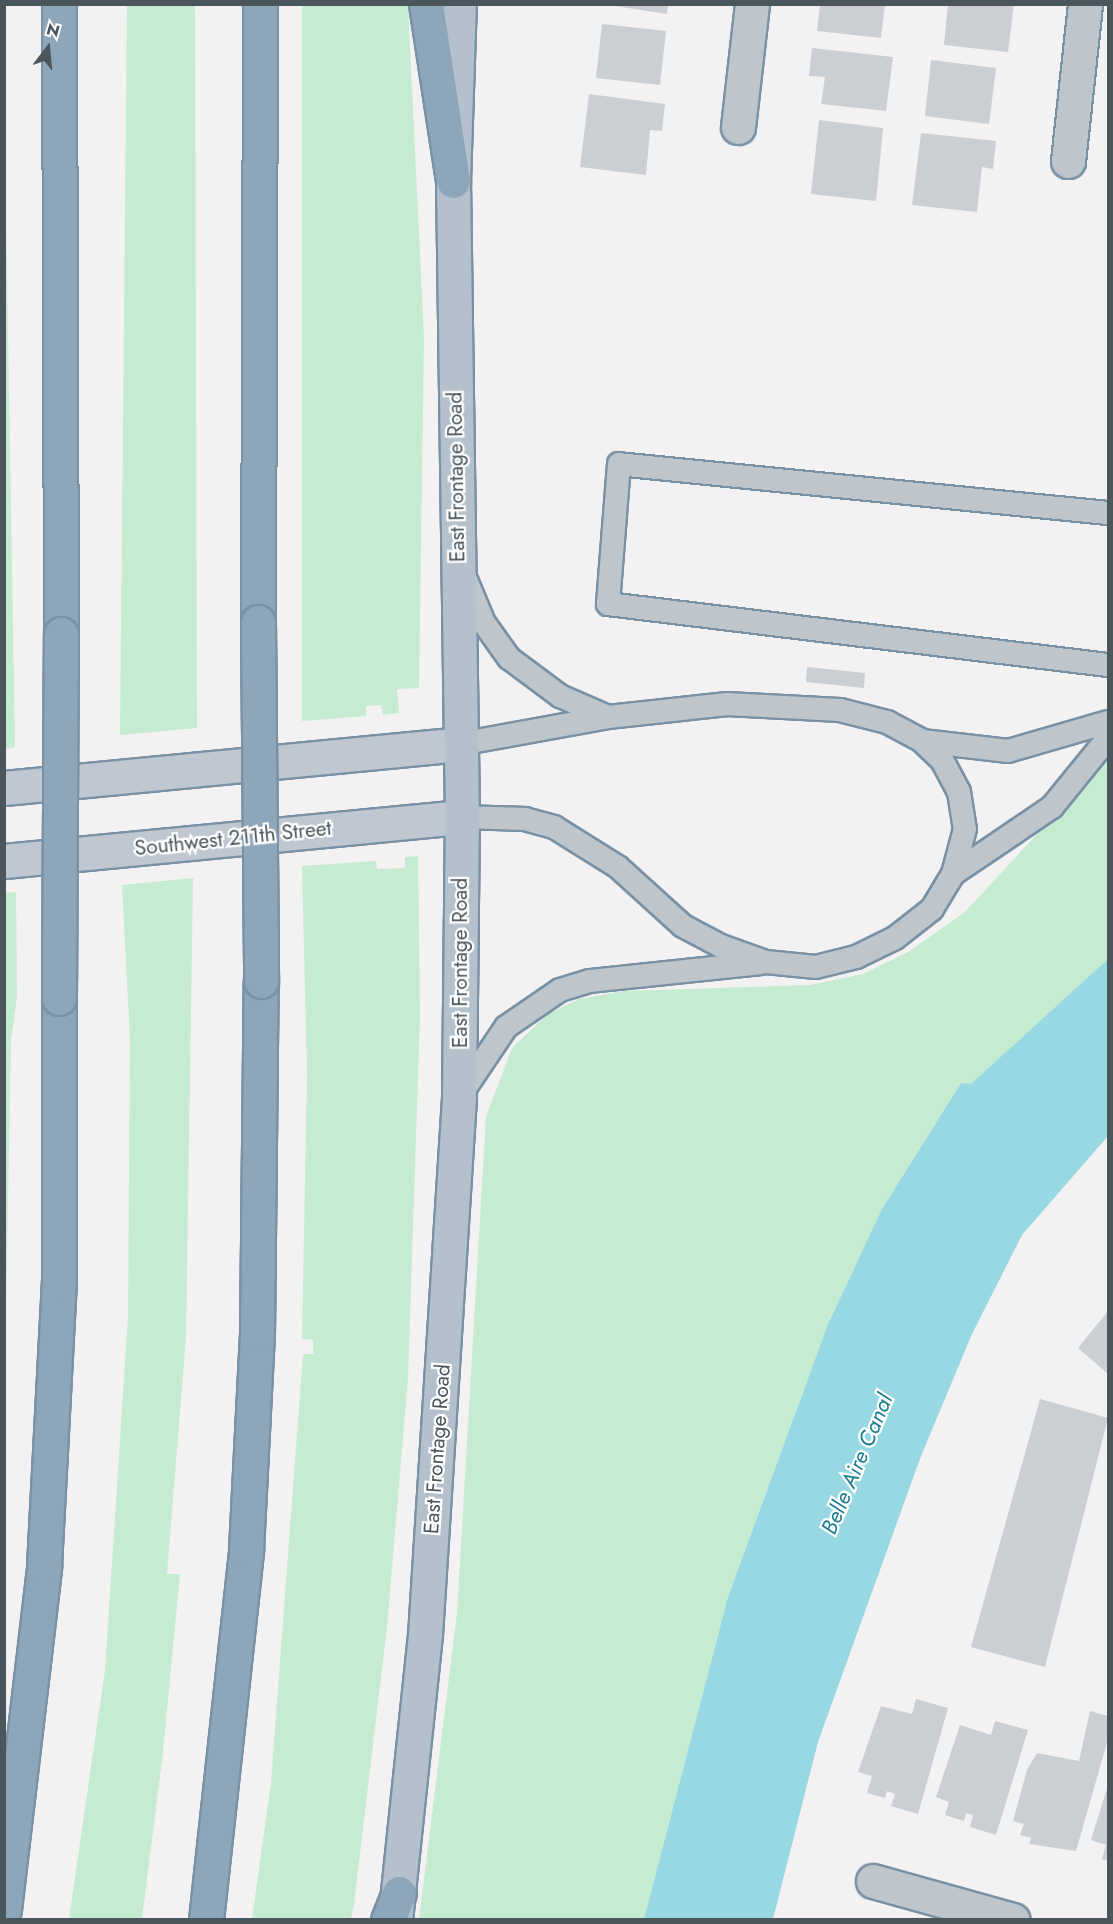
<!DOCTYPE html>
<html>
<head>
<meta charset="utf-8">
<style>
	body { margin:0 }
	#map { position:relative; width:1113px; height:1924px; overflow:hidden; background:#f3f1f1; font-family:Jost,sans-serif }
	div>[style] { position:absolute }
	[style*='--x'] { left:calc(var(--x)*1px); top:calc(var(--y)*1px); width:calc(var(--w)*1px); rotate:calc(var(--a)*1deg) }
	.green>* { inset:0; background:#c5ebd1 }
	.water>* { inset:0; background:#97d8e3 }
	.building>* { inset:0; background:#cbced3 }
	.roads { filter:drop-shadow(2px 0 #7991a5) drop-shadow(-2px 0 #7991a5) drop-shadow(0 2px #7991a5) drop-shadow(0 -2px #7991a5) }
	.service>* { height:22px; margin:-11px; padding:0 11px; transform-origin:11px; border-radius:11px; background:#bec6cc }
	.minor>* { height:33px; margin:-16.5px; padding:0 16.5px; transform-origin:16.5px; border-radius:16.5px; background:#bec6cc }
	.secondary>* { height:33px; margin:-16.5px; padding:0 16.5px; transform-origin:16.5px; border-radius:16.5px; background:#bfc8d0 }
	.primary>* { height:33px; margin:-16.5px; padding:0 16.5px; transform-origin:16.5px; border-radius:16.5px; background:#b4c1cc }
	.motorway>* { height:33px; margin:-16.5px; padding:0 16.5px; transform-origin:16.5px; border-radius:16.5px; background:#8ea6ba }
	.bridges { filter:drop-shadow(2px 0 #7991a5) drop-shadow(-2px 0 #7991a5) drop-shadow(0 2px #7991a5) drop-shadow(0 -2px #7991a5) }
	.motorway-bridge>* { height:33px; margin:-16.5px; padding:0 16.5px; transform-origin:16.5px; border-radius:16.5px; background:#8ea6ba }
	span { translate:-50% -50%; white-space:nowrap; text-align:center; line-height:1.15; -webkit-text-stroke:4.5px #fff; paint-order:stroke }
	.street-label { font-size:21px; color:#4a555c }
	.water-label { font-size:22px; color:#1b7e90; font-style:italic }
	.frame { position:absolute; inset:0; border:6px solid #4a555c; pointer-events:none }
	.north { position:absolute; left:18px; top:18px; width:60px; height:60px; -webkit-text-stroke:4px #fff; paint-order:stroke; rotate:16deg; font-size:16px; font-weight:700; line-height:24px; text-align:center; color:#4a555c }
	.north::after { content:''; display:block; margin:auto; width:21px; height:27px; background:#4a555c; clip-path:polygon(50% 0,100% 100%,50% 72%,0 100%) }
</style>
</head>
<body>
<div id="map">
	<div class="green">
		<i style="clip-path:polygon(127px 5px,195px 5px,197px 728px,120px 735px)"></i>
		<i style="clip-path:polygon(302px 5px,408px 5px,424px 338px,419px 688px,397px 689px,399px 713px,383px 715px,381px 705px,366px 706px,366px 716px,302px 721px)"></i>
		<i style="clip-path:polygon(4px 100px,15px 747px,5px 749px,4px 749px)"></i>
		<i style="clip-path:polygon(1108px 757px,1108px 959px,971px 1085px,961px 1083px,882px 1209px,828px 1324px,728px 1597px,644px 1919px,419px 1920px,457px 1613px,486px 1117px,512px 1048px,548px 1014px,579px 999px,624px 991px,810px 985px,863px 974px,908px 952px,965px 912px)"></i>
		<i style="clip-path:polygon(418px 856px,420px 1016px,408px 1378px,387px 1627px,354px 1904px,351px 1919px,252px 1919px,271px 1782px,303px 1354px,313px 1354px,313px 1340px,302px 1339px,307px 1073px,302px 866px,376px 861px,377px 869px,405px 868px,405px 857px)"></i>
		<i style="clip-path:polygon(193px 878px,186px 1337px,167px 1574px,180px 1574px,163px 1752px,142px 1919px,69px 1919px,105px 1670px,128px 1317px,130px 1039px,122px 885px)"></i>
		<i style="clip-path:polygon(16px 892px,17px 997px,11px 1039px,5px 1362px,4px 893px)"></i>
	</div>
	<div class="water">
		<i style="clip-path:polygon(1108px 959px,1108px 1136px,1022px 1235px,972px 1334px,921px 1456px,818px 1742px,773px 1919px,644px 1919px,728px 1597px,828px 1324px,882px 1209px,961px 1083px,971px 1084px)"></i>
	</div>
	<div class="building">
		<i style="clip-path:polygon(602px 4px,668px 4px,667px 14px)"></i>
		<i style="clip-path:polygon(820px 4px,885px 4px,881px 38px,817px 31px)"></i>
		<i style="clip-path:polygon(948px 4px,1014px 4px,1008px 52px,944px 45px)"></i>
		<i style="clip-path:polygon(602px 24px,666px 31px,660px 85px,596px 78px)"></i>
		<i style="clip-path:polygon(812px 48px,893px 57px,886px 111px,821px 104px,825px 77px,809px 76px)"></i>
		<i style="clip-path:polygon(931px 60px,996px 68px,989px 124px,925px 116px)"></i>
		<i style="clip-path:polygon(589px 94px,665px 104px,662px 131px,650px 130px,646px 175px,580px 167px)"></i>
		<i style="clip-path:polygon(819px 120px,883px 128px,876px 201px,811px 194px)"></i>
		<i style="clip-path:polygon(921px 133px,996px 141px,993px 169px,982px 167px,977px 212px,912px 205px)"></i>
		<i style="clip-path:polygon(807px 667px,865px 673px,864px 688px,806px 682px)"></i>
		<i style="clip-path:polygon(1108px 1311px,1108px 1374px,1078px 1348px)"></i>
		<i style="clip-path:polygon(1040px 1399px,1108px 1418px,1045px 1667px,971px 1647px)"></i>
		<i style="clip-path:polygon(916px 1699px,948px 1708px,918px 1814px,891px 1806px,895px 1794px,887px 1791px,885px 1798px,867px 1793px,872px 1776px,858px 1772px,881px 1706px,912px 1714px)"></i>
		<i style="clip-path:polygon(1090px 1711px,1108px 1716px,1108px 1739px,1076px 1851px,1029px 1844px,1031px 1838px,1020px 1835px,1024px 1824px,1013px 1821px,1027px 1770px,1037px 1753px,1079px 1761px)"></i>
		<i style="clip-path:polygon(995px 1721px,1028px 1730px,996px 1835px,970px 1827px,973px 1815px,966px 1813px,964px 1821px,945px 1815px,949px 1802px,936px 1797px,960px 1725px,991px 1735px)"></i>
		<i style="clip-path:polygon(1108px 1785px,1108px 1861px,1102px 1859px,1106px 1845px,1091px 1840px)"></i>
	</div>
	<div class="roads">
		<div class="service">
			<i style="--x:1108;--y:513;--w:491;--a:-174.3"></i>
			<i style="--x:619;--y:464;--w:140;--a:94.5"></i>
			<i style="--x:608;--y:604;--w:504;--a:6.96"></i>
			<i style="--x:464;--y:575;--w:52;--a:67.4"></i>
			<i style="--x:484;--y:623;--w:43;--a:54.5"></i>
			<i style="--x:509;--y:658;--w:64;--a:36.7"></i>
			<i style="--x:560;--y:696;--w:52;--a:23.6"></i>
			<i style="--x:922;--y:741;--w:87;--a:6.6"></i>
			<i style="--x:1008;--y:751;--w:104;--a:-16.2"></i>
			<i style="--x:460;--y:744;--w:150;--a:-10.3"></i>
			<i style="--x:608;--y:717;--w:120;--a:-6.2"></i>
			<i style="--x:727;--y:704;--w:113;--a:3"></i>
			<i style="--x:840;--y:710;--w:49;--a:14.3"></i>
			<i style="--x:887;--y:722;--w:40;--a:28"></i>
			<i style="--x:922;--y:741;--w:28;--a:44"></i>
			<i style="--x:942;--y:760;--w:36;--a:62"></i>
			<i style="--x:959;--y:792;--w:37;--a:81"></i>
			<i style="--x:965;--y:829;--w:47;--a:104.9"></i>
			<i style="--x:953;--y:874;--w:41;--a:121"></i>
			<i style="--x:932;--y:909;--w:47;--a:141.9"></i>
			<i style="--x:895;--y:938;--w:43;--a:154"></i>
			<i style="--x:856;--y:957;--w:41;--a:166"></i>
			<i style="--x:816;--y:967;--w:50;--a:-174.3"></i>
			<i style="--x:766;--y:962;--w:48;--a:-160.4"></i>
			<i style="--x:721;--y:946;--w:43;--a:-152.2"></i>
			<i style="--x:683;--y:926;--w:88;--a:-137.8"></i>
			<i style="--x:618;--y:867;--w:75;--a:-148"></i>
			<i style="--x:554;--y:827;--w:30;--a:-165"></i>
			<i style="--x:525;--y:819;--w:63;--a:-178.2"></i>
			<i style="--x:953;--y:874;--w:120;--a:-34.1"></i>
			<i style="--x:1052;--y:807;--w:89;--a:-50.9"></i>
			<i style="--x:459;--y:1097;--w:84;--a:-56.1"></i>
			<i style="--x:506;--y:1027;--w:65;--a:-34.4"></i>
			<i style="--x:560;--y:990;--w:31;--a:-17"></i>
			<i style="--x:590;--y:981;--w:171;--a:-6"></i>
		</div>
		<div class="minor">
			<i style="--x:738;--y:127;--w:124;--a:-83.5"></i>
			<i style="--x:1068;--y:161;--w:158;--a:-83.8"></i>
			<i style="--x:873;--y:1881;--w:145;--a:15.6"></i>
		</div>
		<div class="secondary">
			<i style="--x:4;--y:788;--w:458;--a:-5.5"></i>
			<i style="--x:4;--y:861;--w:460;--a:-5.5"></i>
		</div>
		<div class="primary">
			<i style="--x:395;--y:1920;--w:287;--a:-84"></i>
			<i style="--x:425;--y:1635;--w:539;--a:-86.38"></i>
			<i style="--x:459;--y:1097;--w:280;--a:-89.4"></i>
			<i style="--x:462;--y:817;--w:636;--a:-90.81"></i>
			<i style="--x:453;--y:181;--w:177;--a:-88.1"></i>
		</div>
		<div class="motorway">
			<i style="--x:59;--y:4;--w:630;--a:89.82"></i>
			<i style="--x:426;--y:4;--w:179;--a:81.3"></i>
			<i style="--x:258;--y:622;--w:618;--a:-89.81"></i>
			<i style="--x:4;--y:1909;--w:345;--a:-83.3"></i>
			<i style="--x:44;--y:1566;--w:286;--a:-87"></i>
			<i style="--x:59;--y:1280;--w:282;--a:-90"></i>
			<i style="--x:206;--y:1920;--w:372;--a:-83.8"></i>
			<i style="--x:246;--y:1550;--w:215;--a:-87.1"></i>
			<i style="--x:257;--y:1335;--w:354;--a:-89.4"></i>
			<i style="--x:388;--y:1920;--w:29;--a:-68"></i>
		</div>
	</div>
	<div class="bridges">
		<div class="motorway-bridge">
			<i style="--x:258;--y:622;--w:359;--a:89.5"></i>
			<i style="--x:59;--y:998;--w:364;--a:-89.7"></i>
		</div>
	</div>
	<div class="street-label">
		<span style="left:456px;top:477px;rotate:-91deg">East Frontage Road</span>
		<span style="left:233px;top:838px;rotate:-6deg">Southwest 211th Street</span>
		<span style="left:460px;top:963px;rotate:-90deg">East Frontage Road</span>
		<span style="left:437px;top:1449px;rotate:-86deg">East Frontage Road</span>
	</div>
	<div class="water-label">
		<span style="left:857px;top:1464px;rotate:-67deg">Belle Aire Canal</span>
	</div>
	<div class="frame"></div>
	<div class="north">N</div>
</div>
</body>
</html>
